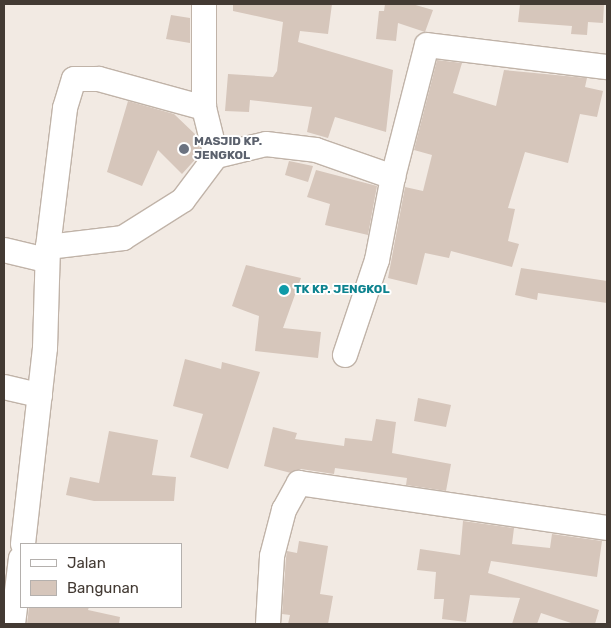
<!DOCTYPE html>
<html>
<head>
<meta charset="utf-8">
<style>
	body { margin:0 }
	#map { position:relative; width:611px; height:628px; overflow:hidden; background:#f2eae3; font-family:Rubik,sans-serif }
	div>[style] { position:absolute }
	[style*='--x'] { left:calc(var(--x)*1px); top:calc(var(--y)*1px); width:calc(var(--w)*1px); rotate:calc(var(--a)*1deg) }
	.building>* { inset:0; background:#d6c6bb }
	.roads { filter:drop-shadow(1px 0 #c0b3a8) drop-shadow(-1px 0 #c0b3a8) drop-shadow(0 1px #c0b3a8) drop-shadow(0 -1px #c0b3a8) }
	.minor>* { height:24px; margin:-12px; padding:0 12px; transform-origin:12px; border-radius:12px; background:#fff }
	.dots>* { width:14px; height:14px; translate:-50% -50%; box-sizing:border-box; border:2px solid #fff; border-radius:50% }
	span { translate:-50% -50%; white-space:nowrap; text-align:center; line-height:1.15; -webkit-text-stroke:4px #fff; paint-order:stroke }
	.worship-label { font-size:12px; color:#5b616d; font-weight:700 }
	.left { translate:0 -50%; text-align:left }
	.culture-label { font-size:12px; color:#0d838f; font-weight:700 }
	.frame { position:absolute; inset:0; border:5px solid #433a33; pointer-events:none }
	.legend { position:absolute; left:20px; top:543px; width:162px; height:65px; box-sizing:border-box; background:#fff; border:1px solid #b4b0ad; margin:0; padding:6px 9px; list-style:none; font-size:15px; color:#433a33 }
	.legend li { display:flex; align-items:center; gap:10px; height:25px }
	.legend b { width:25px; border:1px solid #b4b0ad }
</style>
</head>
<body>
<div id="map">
	<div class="building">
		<i style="clip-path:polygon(233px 4px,332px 4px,328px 34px,300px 31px,298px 42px,393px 70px,386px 132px,335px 117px,328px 138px,307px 132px,312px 107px,250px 100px,249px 112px,225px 111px,228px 74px,273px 77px,277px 71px,283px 22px,233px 11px)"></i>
		<i style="clip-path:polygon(385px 4px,412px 4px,433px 10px,425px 32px,398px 23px,396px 41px,376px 39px,379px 11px,384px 11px)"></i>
		<i style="clip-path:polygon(520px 4px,604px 4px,603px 23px,588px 22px,587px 35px,571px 34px,572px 26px,518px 22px)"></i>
		<i style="clip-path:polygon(171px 15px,190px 18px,190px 43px,166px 39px)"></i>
		<i style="clip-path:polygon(437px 60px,462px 63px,453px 93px,496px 106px,504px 70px,587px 78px,585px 87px,603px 91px,597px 117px,580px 114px,568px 163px,525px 152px,508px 208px,515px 209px,508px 241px,519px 244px,512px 267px,451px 251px,449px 258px,425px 253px,417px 285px,388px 278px,405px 187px,423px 191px,432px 155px,414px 150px)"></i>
		<i style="clip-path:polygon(128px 101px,174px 114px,197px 136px,201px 153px,182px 174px,158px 150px,142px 186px,107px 172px)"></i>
		<i style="clip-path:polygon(289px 161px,313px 166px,308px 182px,285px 175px)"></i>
		<i style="clip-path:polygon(316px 170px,377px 186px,368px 235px,325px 225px,330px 204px,307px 197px)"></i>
		<i style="clip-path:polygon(246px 265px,301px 278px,283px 328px,321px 332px,318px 358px,255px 351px,259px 316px,232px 306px)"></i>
		<i style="clip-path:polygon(521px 268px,607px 281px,607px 303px,538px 293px,537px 300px,515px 295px)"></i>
		<i style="clip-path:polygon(185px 359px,221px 369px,222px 362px,260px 372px,228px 469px,190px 457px,203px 414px,173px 406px)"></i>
		<i style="clip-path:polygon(418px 398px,451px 405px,446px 427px,414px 421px)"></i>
		<i style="clip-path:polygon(376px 419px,396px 422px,392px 453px,451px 464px,446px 491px,406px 485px,407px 478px,335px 468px,334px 474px,301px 469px,291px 473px,264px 466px,273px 427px,297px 433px,295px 439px,344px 446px,345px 438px,372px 441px)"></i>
		<i style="clip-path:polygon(109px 431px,158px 440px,152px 475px,176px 477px,174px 501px,94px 501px,66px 495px,70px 477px,99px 483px)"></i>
		<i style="clip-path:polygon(463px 521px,514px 528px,512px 544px,550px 548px,552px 534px,602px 541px,597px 577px,491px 561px,488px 573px,599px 610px,595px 624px,574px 624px,541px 613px,537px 624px,512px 624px,520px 598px,470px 595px,466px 622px,442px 619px,444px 599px,434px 599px,436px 572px,417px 570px,420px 549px,460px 555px)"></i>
		<i style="clip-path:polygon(299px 541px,328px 546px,320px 594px,333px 596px,328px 624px,288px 624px,290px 615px,282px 614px,286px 558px,287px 551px,297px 553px)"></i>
		<i style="clip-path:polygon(29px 607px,89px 607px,88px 610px,120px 617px,119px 624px,27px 624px)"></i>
	</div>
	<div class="roads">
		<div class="minor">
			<i style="--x:204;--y:4;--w:104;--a:90"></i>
			<i style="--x:204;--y:108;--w:49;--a:76"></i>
			<i style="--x:48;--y:247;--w:140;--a:-83"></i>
			<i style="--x:65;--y:108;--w:30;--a:-73"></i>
			<i style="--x:74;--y:79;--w:25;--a:0"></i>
			<i style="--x:99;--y:79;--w:109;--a:15.4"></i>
			<i style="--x:4;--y:250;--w:43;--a:13.4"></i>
			<i style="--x:345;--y:355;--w:100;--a:-71.4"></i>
			<i style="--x:377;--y:260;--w:85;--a:-79.1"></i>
			<i style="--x:4;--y:387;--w:37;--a:13"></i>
			<i style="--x:23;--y:544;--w:197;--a:-83.6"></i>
			<i style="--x:45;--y:348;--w:101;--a:-88.3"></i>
			<i style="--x:48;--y:247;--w:76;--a:-6.8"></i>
			<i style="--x:123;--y:238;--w:71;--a:-32.3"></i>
			<i style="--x:183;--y:200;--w:55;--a:-53.1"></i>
			<i style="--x:216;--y:156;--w:51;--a:-13.5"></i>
			<i style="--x:266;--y:144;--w:50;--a:6.8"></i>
			<i style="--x:316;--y:150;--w:82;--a:19.3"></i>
			<i style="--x:393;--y:177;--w:136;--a:-75.6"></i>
			<i style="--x:427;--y:45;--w:181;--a:7"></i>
			<i style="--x:13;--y:624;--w:66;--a:-83.1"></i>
			<i style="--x:268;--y:624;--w:68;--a:-86.6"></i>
			<i style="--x:272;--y:556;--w:48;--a:-75.4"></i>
			<i style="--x:284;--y:510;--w:31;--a:-61"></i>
			<i style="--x:299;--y:483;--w:311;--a:8.3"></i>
		</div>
	</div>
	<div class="dots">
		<i style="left:184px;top:149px;background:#6b7280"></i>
		<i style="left:284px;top:290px;background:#0f9aa8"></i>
	</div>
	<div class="worship-label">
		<span class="left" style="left:194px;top:149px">MASJID KP.<br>JENGKOL</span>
	</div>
	<div class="culture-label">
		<span class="left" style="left:294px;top:290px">TK KP. JENGKOL</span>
	</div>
	<div class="frame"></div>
	<ul class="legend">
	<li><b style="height:6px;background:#fff"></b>Jalan</li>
	<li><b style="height:14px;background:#d6c6bb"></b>Bangunan</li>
	</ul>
</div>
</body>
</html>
